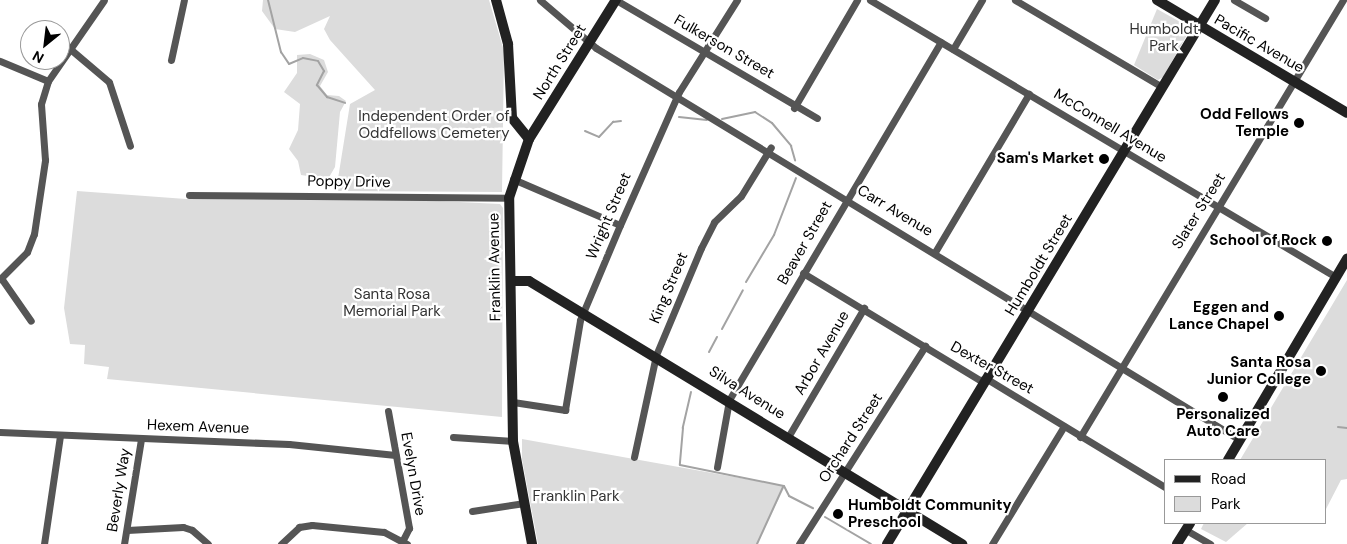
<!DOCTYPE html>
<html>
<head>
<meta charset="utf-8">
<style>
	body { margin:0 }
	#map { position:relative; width:1347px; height:544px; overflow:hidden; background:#fff; font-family:"DM Sans",sans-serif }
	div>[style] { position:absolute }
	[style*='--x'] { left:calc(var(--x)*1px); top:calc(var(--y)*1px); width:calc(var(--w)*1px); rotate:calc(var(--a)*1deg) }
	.green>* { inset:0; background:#dcdcdc }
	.stream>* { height:2px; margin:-1px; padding:0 1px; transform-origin:1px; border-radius:1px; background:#a3a3a3 }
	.street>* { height:7px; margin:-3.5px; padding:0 3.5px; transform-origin:3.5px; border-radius:3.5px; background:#555 }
	.secondary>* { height:10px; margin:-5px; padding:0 5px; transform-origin:5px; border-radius:5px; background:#222 }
	.dots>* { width:14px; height:14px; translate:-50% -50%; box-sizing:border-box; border:2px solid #fff; border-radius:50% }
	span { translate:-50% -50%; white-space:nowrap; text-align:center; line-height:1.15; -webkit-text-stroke:4.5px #fff; paint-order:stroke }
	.park-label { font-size:15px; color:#333 }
	.street-label { font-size:15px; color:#000 }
	.poi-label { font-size:15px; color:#000; font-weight:700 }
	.right { translate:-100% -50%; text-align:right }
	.left { translate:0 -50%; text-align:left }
	.legend { position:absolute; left:1164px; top:459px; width:162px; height:65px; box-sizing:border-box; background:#fff; border:1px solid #999; margin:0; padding:6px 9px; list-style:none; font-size:15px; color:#000 }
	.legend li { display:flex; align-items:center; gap:10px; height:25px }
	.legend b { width:25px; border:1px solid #999 }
	.north { position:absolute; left:20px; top:20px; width:50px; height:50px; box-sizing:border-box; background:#fff; border:1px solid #999; border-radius:50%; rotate:209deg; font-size:14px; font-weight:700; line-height:20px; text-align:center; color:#000 }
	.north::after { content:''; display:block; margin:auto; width:18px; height:22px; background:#000; clip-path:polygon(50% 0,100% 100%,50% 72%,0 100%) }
</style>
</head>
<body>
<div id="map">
	<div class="green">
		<i style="clip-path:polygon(263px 0,489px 0,504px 51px,502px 192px,336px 191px,350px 104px,375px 90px,330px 40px,324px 29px,330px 16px,295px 32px,275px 29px,262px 11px)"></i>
		<i style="clip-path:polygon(1157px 9px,1191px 28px,1163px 77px,1158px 80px,1134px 65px)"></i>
		<i style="clip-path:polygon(310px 54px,324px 60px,328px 72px,320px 86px,327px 95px,339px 96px,346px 101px,340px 112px,335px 167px,328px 179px,301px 175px,298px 161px,289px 149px,298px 130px,300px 104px,284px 92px,297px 73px,297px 55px)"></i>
		<i style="clip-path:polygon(77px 191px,186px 199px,397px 199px,500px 204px,503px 208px,502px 417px,107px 379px,109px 367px,84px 364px,85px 345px,70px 344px,64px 308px)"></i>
		<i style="clip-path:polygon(1347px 280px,1347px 479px,1341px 480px,1326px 509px,1326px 460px,1240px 460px)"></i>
		<i style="clip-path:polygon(522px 439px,785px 486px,757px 544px,538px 544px,522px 459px)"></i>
		<i style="clip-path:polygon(1204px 523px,1248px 523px,1226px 542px,1201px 529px)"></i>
	</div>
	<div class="stream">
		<i style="--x:268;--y:0;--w:54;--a:76"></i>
		<i style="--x:281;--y:52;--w:14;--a:56"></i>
		<i style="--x:289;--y:64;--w:15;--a:-23"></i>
		<i style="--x:303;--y:58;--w:15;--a:11"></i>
		<i style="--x:318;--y:61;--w:12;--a:59"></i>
		<i style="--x:324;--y:71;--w:16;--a:117"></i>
		<i style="--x:317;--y:85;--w:16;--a:50"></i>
		<i style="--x:327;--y:97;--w:19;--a:18"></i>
		<i style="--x:679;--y:117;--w:28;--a:6"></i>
		<i style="--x:722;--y:119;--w:34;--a:-12"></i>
		<i style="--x:755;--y:112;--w:20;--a:33"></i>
		<i style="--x:772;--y:123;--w:30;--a:50"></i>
		<i style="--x:791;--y:146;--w:15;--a:74"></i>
		<i style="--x:585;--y:131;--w:15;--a:23"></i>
		<i style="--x:599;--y:137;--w:21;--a:-47"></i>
		<i style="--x:613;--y:122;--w:8;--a:-7"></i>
		<i style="--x:746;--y:282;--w:55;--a:-59.2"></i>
		<i style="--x:774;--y:235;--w:61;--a:-68.9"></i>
		<i style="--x:722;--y:329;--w:44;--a:-61.7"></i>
		<i style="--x:709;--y:352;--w:17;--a:-62"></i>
		<i style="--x:691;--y:392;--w:37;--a:103"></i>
		<i style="--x:683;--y:428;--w:37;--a:95"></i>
		<i style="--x:680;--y:465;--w:106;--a:11.4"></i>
		<i style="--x:784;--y:486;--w:11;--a:63"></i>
		<i style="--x:789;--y:496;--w:27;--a:27"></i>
		<i style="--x:1338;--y:427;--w:9;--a:6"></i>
		<i style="--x:825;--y:517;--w:53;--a:30.4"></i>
		<i style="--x:757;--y:544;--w:63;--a:-65.5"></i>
	</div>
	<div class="street">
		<i style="--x:540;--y:0;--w:74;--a:40.6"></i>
		<i style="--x:596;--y:48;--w:754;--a:31.33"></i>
		<i style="--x:616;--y:0;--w:233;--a:30.4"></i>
		<i style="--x:870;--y:0;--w:542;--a:30.73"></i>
		<i style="--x:1015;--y:0;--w:171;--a:30.6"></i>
		<i style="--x:1234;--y:0;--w:36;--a:30"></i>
		<i style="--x:69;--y:48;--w:52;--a:40.4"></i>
		<i style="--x:109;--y:82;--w:67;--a:71.8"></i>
		<i style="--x:953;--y:49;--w:57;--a:-59.4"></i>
		<i style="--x:171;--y:60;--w:61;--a:-77.8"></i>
		<i style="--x:0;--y:61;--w:52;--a:22.6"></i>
		<i style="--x:794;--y:108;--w:125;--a:-59.7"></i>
		<i style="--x:513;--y:179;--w:116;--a:23.3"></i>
		<i style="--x:189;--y:195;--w:320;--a:0.5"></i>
		<i style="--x:935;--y:252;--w:184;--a:-59.3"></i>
		<i style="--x:803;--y:273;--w:207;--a:31.2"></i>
		<i style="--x:980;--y:380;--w:7;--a:-8"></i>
		<i style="--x:987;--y:379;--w:210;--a:31.3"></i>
		<i style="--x:1;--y:278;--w:52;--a:55.1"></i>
		<i style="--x:0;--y:279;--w:38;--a:-45"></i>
		<i style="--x:27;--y:252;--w:19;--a:-69"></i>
		<i style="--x:34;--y:234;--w:75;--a:-81.5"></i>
		<i style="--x:45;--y:160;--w:56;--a:-94.1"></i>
		<i style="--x:41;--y:104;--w:24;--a:-73"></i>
		<i style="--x:48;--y:81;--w:98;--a:-55.3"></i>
		<i style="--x:513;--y:402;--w:53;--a:8.7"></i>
		<i style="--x:565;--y:410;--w:91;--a:-80.5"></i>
		<i style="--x:580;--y:320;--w:103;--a:-67.2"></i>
		<i style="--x:620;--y:225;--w:145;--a:-66.1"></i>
		<i style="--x:679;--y:92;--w:109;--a:-57.8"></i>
		<i style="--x:388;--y:411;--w:119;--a:79.8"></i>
		<i style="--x:409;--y:528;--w:13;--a:117"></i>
		<i style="--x:0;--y:432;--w:289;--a:2.4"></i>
		<i style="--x:289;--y:444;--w:107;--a:5.9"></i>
		<i style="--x:453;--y:437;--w:60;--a:3.8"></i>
		<i style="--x:788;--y:437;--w:150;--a:-59.5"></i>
		<i style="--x:1080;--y:437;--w:510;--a:-58.96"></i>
		<i style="--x:634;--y:457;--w:104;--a:-77.8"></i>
		<i style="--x:656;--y:355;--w:116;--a:-67.2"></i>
		<i style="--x:701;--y:248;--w:29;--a:-63"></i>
		<i style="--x:714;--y:222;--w:37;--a:-44"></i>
		<i style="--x:741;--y:196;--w:57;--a:-58.5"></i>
		<i style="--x:717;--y:467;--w:68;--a:-79.8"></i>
		<i style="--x:729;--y:400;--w:416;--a:-59.4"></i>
		<i style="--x:472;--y:511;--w:53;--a:-8.7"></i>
		<i style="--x:127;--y:530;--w:56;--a:-3.1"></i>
		<i style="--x:183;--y:527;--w:9;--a:18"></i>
		<i style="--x:192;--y:530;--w:21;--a:41"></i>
		<i style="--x:1186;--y:530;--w:28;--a:30"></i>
		<i style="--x:44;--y:544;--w:109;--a:-81.6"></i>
		<i style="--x:124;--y:544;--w:106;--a:-80.8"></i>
		<i style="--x:281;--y:544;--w:25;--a:-43"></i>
		<i style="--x:299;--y:527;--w:13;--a:-9"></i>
		<i style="--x:312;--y:525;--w:72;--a:5.6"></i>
		<i style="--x:384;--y:532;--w:26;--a:28"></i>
		<i style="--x:799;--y:544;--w:235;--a:-57.5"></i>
		<i style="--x:992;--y:544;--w:138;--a:-58.6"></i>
	</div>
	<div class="secondary">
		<i style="--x:496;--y:0;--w:46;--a:74.7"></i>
		<i style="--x:508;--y:44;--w:74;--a:86.9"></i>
		<i style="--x:512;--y:118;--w:27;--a:51"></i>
		<i style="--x:1157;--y:0;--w:221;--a:30.7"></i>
		<i style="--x:511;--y:281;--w:18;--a:0"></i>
		<i style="--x:529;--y:281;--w:507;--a:31.27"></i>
		<i style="--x:1228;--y:460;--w:234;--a:-59.4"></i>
		<i style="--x:532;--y:544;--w:105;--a:-100.5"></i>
		<i style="--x:513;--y:441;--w:243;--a:-90.9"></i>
		<i style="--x:509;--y:198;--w:62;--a:-71.3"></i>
		<i style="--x:529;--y:139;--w:164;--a:-58"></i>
		<i style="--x:887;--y:544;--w:635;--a:-58.91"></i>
		<i style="--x:1177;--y:544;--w:25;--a:-58"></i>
	</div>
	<div class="dots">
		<i style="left:1299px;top:123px;background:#000"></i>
		<i style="left:1104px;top:159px;background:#000"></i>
		<i style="left:1327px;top:241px;background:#000"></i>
		<i style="left:1279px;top:316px;background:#000"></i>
		<i style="left:1321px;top:371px;background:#000"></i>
		<i style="left:1223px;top:397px;background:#000"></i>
		<i style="left:838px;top:514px;background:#000"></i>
	</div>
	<div class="park-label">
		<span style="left:1164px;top:38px">Humboldt<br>Park</span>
		<span style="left:434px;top:125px">Independent Order of<br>Oddfellows Cemetery</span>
		<span style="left:392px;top:303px">Santa Rosa<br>Memorial Park</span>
		<span style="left:576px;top:497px">Franklin Park</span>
	</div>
	<div class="street-label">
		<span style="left:1259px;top:44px;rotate:30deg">Pacific Avenue</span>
		<span style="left:724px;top:47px;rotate:30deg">Fulkerson Street</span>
		<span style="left:560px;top:62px;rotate:-58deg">North Street</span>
		<span style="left:1110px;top:126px;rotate:31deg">McConnell Avenue</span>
		<span style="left:349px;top:182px;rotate:1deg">Poppy Drive</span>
		<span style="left:895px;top:211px;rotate:31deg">Carr Avenue</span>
		<span style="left:1199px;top:211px;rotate:-58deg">Slater Street</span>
		<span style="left:609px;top:216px;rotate:-67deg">Wright Street</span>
		<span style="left:805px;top:243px;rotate:-60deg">Beaver Street</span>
		<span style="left:1039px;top:265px;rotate:-59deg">Humboldt Street</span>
		<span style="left:495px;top:267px;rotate:-91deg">Franklin Avenue</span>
		<span style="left:669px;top:288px;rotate:-67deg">King Street</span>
		<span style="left:822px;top:353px;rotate:-60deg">Arbor Avenue</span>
		<span style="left:992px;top:368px;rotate:29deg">Dexter Street</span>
		<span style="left:747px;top:393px;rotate:32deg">Silva Avenue</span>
		<span style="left:198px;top:427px;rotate:2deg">Hexem Avenue</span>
		<span style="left:851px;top:438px;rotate:-57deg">Orchard Street</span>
		<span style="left:413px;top:474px;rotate:80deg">Evelyn Drive</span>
		<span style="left:119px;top:490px;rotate:-81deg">Beverly Way</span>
	</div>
	<div class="poi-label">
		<span class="right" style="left:1289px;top:123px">Odd Fellows<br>Temple</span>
		<span class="right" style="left:1094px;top:159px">Sam's Market</span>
		<span class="right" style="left:1317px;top:241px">School of Rock</span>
		<span class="right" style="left:1269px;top:316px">Eggen and<br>Lance Chapel</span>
		<span class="right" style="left:1311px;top:371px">Santa Rosa<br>Junior College</span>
		<span style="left:1223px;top:423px">Personalized<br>Auto Care</span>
		<span class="left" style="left:848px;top:514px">Humboldt Community<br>Preschool</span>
	</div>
	<ul class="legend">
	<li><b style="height:6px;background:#222"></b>Road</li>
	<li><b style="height:14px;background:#dcdcdc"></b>Park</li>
	</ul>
	<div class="north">N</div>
</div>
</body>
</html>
